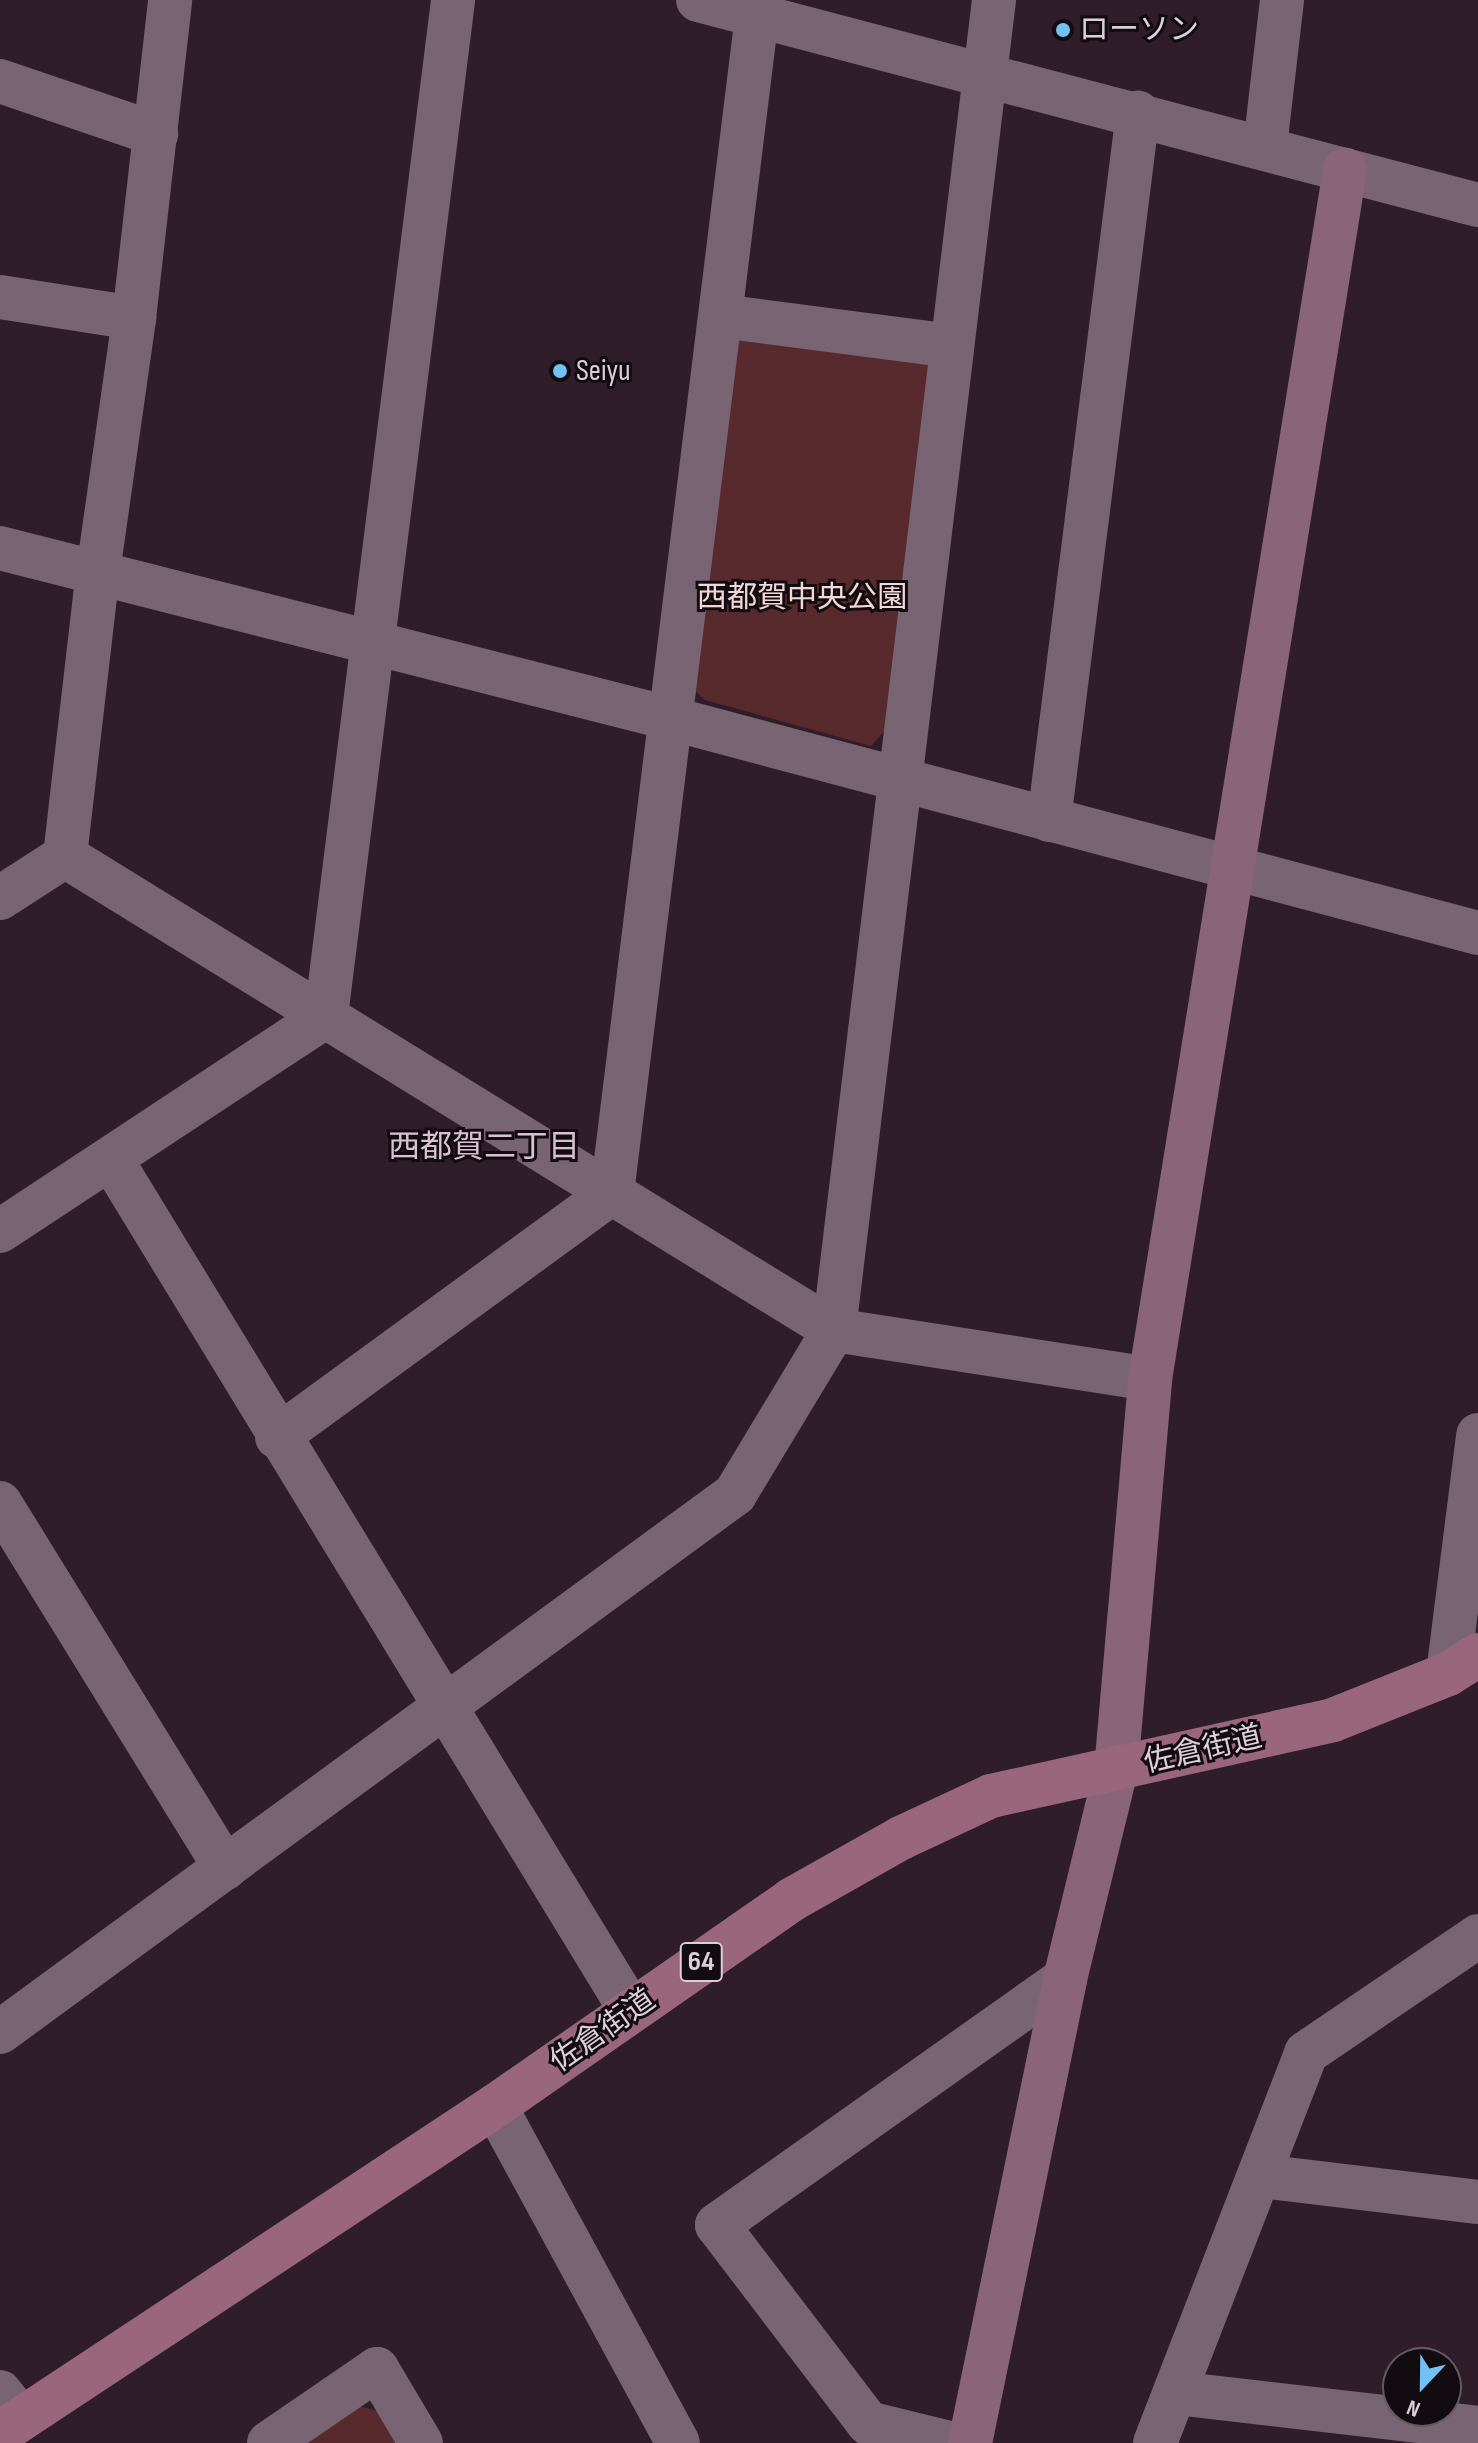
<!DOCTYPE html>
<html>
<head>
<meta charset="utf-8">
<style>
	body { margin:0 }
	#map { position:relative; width:1478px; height:2443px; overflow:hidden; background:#2f1e2a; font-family:"Sofia Sans Condensed","Noto Sans JP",sans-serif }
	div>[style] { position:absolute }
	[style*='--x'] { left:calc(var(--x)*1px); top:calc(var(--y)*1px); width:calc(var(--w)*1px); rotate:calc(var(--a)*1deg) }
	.green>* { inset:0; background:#592a2d }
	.street>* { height:44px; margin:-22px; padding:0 22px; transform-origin:22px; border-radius:22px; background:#796473 }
	.secondary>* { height:44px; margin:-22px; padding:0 22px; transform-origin:22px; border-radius:22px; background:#896577 }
	.primary>* { height:44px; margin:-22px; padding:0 22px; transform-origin:22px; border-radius:22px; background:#99667b }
	.dots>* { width:22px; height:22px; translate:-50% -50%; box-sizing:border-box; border:4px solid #120b10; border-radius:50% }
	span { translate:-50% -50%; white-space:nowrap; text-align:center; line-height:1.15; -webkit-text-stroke:6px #120b10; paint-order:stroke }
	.shield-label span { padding:2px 6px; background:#120b10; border:2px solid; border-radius:6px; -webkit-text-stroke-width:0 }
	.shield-label { font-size:28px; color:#dcd0d8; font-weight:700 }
	.poi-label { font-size:30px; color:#dcd0d8 }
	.left { translate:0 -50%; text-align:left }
	.park-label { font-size:30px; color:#f0d7d8 }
	.street-label { font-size:30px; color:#dcd0d8 }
	.neighbourhood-label { font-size:32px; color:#d9c1d1 }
	.north { position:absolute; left:1382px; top:2347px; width:80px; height:80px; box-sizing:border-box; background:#120b10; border:2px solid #635a60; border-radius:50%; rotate:202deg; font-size:22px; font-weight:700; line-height:32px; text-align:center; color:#dcd0d8 }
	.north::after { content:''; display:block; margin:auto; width:28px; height:36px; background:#72c1f5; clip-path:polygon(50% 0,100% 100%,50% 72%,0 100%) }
</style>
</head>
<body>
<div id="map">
	<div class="green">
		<i style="clip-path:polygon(756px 330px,929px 365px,886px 729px,871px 746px,705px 700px,691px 687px,735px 342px)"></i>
		<i style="clip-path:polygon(358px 2406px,390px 2414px,407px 2443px,302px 2443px)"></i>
	</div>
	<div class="street">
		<i style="--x:698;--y:0;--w:806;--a:14.73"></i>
		<i style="--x:0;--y:81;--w:165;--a:18.8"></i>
		<i style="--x:1265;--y:147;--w:148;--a:-83.4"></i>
		<i style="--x:0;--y:297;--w:136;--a:8.9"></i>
		<i style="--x:721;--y:316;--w:233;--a:7.4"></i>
		<i style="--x:0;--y:548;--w:694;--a:14.26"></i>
		<i style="--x:673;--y:719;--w:833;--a:14.89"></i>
		<i style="--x:1049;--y:820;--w:713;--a:-82.83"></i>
		<i style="--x:65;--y:856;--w:286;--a:-83.4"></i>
		<i style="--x:98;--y:572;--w:257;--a:-81.9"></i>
		<i style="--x:134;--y:318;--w:320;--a:-83.5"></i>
		<i style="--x:0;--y:898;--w:77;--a:-32.9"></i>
		<i style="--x:65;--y:856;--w:903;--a:31.65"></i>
		<i style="--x:834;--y:1330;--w:320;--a:8.8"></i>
		<i style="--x:111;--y:1159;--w:998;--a:58.6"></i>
		<i style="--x:0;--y:1231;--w:391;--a:-33.4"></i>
		<i style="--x:326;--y:1016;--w:1024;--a:-82.87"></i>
		<i style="--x:277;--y:1437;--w:414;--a:-36.1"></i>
		<i style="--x:612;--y:1193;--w:1202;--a:-82.98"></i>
		<i style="--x:0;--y:1503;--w:429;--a:58.3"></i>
		<i style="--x:1448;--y:1674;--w:241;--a:-82.8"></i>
		<i style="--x:0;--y:2032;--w:911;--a:-36.2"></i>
		<i style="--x:735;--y:1494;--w:192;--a:-58.9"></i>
		<i style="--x:834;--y:1330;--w:1340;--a:-83.14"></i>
		<i style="--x:495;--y:2106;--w:383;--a:61.5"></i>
		<i style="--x:1260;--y:2176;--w:220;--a:6.8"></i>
		<i style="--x:0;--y:2392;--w:34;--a:52"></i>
		<i style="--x:1176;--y:2393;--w:304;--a:6.6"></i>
		<i style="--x:269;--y:2443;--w:131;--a:-34.4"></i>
		<i style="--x:377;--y:2369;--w:86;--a:59.3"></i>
		<i style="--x:950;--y:2443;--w:84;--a:-166.3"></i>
		<i style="--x:868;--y:2423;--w:249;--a:-127.3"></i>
		<i style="--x:717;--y:2225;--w:426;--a:-35.3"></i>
		<i style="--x:1155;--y:2443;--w:418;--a:-68.8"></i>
		<i style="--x:1306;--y:2053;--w:208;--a:-34.2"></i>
	</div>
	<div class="secondary">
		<i style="--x:970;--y:2443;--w:474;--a:-78.4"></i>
		<i style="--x:1065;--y:1979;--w:215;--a:-76.3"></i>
		<i style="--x:1116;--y:1770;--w:392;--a:-85"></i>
		<i style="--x:1150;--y:1379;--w:1225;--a:-80.84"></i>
	</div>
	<div class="primary">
		<i style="--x:0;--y:2433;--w:593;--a:-33.45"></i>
		<i style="--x:495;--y:2106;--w:361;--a:-34.8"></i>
		<i style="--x:791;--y:1900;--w:126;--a:-29.4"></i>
		<i style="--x:901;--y:1838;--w:99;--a:-25"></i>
		<i style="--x:991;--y:1796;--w:350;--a:-12.5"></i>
		<i style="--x:1333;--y:1720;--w:124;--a:-21.8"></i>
		<i style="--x:1448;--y:1674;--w:36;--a:-32"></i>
	</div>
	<div class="dots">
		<i style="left:1063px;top:30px;background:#72c1f5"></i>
		<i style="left:560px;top:371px;background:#72c1f5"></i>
	</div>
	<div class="shield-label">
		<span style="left:701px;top:1962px">64</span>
	</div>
	<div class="poi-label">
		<span class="left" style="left:1079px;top:30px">ローソン</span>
		<span class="left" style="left:576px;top:371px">Seiyu</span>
	</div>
	<div class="park-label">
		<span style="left:802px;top:598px">西都賀中央公園</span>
	</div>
	<div class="street-label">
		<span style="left:1203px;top:1750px;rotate:-13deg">佐倉街道</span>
		<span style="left:603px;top:2031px;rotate:-35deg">佐倉街道</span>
	</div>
	<div class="neighbourhood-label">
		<span style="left:484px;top:1148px">西都賀二丁目</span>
	</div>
	<div class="north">N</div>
</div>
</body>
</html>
